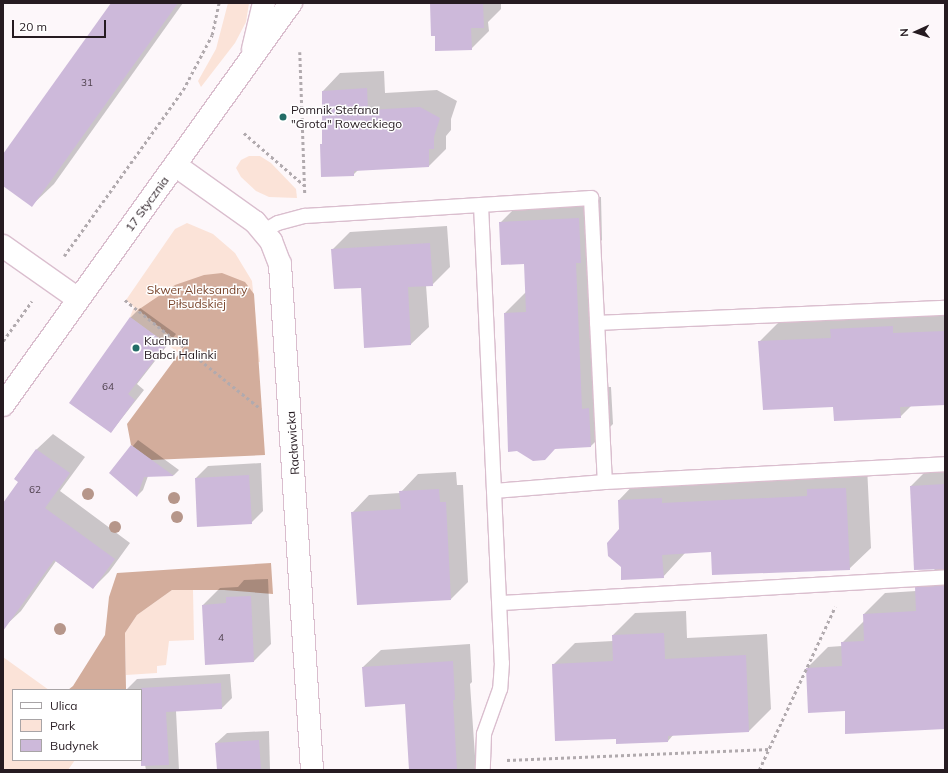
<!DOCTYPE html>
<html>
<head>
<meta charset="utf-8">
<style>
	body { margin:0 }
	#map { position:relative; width:948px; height:773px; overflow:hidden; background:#fdf7fa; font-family:Mulish,sans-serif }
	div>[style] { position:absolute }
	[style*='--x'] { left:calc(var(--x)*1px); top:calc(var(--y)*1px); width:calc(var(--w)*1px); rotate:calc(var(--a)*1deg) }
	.green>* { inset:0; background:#fbe3d8 }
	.forest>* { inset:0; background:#d3ad9c }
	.shadow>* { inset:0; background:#0003 }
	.building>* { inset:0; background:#cdb9da }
	.path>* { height:2.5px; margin-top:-1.25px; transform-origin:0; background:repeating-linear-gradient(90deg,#b1aaae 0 3px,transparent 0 6px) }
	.roads { filter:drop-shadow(1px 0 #dabece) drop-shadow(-1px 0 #dabece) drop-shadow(0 1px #dabece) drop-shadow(0 -1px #dabece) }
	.service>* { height:14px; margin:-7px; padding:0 7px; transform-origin:7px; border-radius:7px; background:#fff }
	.minor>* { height:22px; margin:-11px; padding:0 11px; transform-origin:11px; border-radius:11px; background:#fff }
	.tertiary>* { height:22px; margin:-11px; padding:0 11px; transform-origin:11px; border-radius:11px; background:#fff }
	.trees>* { width:12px; height:12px; margin:-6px; border-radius:50%; background:#b6968a }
	.dots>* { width:11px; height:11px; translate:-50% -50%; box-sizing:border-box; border:2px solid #fff; border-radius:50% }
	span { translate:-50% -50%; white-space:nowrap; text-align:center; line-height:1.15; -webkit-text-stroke:3px #fff; paint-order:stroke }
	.number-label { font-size:10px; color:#50424f }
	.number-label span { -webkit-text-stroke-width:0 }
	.poi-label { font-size:12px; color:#261b21 }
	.left { translate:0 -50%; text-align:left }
	.street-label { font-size:12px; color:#261b21 }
	.park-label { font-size:12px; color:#7b472e }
	.frame { position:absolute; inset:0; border:4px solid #261b21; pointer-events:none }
	.legend { position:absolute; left:12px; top:689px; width:130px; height:72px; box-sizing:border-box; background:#fff; border:1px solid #a8a4a6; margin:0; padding:5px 7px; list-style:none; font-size:12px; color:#261b21 }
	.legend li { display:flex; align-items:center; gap:8px; height:20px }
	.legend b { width:20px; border:1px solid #a8a4a6 }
	.north { position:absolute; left:896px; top:12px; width:40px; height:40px; -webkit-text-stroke:3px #fff; paint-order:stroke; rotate:267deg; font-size:11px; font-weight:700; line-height:16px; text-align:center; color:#261b21 }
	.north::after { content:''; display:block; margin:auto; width:14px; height:18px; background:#261b21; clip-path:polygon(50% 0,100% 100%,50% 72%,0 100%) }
	.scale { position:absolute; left:12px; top:20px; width:94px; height:18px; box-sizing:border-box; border:2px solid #261b21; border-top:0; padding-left:5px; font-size:12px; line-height:14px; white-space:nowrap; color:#261b21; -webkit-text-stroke:3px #fff; paint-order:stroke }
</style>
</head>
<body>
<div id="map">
	<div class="green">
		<i style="clip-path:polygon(228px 3px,249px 3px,246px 22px,235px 43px,201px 87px,198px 81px,216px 49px)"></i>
		<i style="clip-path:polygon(249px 156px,260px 156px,271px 163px,296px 189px,297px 198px,269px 197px,256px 191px,241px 177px,236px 168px,241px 160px)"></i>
		<i style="clip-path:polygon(187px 223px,213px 234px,235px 253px,252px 281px,260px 362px,179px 353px,130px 317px,134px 307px,126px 300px,175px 229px)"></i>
		<i style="clip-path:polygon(172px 590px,193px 590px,194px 640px,169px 641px,166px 665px,157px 666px,157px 673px,126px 675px,125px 633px,137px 615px)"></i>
		<i style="clip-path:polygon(3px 657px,49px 690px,13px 690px,13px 760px,75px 760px,68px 770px,3px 770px)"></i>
	</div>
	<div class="forest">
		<i style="clip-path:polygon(222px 273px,245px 282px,254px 294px,265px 455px,151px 460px,131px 445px,127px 424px,184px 347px,138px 310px,175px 285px,204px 275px)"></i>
		<i style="clip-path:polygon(271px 563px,273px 594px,224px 590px,172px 590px,137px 615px,125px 633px,126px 689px,68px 690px,73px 686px,105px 635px,109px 597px,117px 573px)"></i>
	</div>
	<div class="shadow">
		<i style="clip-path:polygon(112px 3px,183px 3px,54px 184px,32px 205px,3px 184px,3px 156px)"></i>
		<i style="clip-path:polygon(431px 3px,501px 3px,501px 9px,488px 22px,489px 31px,471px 49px,436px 35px)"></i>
		<i style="clip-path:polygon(384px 71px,385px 93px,437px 90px,457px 101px,451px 119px,451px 130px,446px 136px,446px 149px,429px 166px,358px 170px,353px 175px,323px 91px,340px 73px)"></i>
		<i style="clip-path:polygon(601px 197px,602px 240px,597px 245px,604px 387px,611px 387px,613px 424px,591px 446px,556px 448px,505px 313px,526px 292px,525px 263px,500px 223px,522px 201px)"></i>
		<i style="clip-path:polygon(447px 226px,450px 267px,432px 285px,426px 285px,429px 327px,411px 344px,365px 347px,362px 287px,332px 250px,350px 232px)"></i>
		<i style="clip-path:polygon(140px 308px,176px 334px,137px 384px,144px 390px,111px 432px,130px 318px)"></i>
		<i style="clip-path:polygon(945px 311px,945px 404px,912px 405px,900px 417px,834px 406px,759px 342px,781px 320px)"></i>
		<i style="clip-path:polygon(53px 434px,85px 457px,60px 491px,130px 543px,109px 572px,93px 588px,56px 561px,21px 611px,5px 626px,3px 539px,20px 482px,15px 478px,37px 449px)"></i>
		<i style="clip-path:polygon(138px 440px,179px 470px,174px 475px,148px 476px,143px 490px,137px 496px,110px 473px)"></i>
		<i style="clip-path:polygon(261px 463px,263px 511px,251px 523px,198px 526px,196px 478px,208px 466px)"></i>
		<i style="clip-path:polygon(945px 464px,945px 728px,845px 710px,807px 668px,828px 647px,842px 646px,842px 643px,864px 621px,864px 614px,885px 593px,916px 591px,916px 588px,935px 569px,911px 486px,932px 465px)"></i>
		<i style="clip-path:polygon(867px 466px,871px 548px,849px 569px,712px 551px,685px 553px,663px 577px,620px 529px,619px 500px,640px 478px)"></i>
		<i style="clip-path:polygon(456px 472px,457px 485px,463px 485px,468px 582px,451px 599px,352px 513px,369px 495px,400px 493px,418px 474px)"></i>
		<i style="clip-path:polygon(268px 579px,271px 644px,254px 661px,203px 605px,220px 588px,238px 587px,244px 580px)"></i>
		<i style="clip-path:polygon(686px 611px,687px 638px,767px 634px,771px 709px,749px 731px,674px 734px,668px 741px,617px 738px,553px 665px,575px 643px,613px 641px,613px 635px,635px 613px)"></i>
		<i style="clip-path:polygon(470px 644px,472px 682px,470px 684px,476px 770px,410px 770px,406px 703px,363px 667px,381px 650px)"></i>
		<i style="clip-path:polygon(230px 674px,232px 698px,222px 708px,176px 711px,179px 770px,146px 770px,141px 743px,141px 690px,127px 689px,137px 679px)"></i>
		<i style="clip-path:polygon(269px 731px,270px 770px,218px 770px,216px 743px,227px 733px)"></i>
	</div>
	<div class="building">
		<i style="clip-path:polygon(111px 3px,178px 3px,32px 207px,3px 186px,3px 154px)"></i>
		<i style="clip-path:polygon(430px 3px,483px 3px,484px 28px,471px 28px,472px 50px,435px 51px,435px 36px,431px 36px)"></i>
		<i style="clip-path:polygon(367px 88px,368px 110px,420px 107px,440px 118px,434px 137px,434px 149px,429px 149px,429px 167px,354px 171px,354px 176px,321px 177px,320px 144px,322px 144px,322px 91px)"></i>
		<i style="clip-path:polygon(579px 218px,581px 263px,576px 263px,582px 409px,589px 408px,591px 447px,555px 449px,545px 460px,533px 461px,517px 451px,508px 452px,504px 313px,526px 312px,524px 264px,501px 265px,499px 222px)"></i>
		<i style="clip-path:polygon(430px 243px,433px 286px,408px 287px,411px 345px,364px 348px,361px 288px,334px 289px,331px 249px)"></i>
		<i style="clip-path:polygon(130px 317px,167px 344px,128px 394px,135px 400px,111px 433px,69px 403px)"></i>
		<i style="clip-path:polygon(893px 326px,893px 333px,945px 331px,945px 405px,900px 407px,901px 418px,834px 421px,833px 407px,763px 410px,758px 341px,831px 338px,830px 329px)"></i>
		<i style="clip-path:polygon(131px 445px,174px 476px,144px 477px,137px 497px,109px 473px)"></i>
		<i style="clip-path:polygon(36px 449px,70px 473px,45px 508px,115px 559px,93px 589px,54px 560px,3px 631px,3px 503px,18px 482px,14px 479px)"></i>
		<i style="clip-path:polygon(249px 475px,252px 524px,197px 527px,195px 478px)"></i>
		<i style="clip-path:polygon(945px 484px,945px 569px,914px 570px,910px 486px)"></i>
		<i style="clip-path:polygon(846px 488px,850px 570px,712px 575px,711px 552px,662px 555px,664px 578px,621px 580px,621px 567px,608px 556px,607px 543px,619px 529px,618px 500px,662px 498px,662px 503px,807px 496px,807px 489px)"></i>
		<i style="clip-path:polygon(439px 489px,440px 502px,446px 502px,451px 600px,357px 605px,351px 512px,401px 509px,399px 491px)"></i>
		<i style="clip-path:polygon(945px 586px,945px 729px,845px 734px,845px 711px,808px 713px,806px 668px,842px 666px,841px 642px,864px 641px,863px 614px,916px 611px,915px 587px)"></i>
		<i style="clip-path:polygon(251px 596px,254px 662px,205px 665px,202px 605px,226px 603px,226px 597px)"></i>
		<i style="clip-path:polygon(664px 633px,665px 659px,746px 655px,749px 732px,668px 736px,668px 742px,616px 744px,616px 739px,555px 741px,552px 664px,613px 661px,612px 635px)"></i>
		<i style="clip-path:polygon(453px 661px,455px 700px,453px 700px,457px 770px,409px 770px,405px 704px,365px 707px,362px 667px)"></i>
		<i style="clip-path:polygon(221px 683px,222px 709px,166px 712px,169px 765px,141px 766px,141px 688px)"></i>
		<i style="clip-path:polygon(259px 740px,261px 770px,217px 770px,215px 743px)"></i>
	</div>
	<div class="path">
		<i style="--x:300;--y:52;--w:141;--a:88"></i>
		<i style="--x:244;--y:133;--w:79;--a:40.9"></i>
		<i style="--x:64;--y:256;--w:204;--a:-54.4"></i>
		<i style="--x:183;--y:90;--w:62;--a:-62.2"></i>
		<i style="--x:212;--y:35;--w:33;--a:-78"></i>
		<i style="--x:125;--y:300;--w:174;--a:38.7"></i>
		<i style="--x:3;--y:341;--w:49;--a:-54.1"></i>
		<i style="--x:507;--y:760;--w:263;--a:-2.4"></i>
		<i style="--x:759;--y:770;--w:180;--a:-65"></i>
	</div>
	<div class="roads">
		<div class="service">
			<i style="--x:481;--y:205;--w:458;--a:87.4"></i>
			<i style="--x:502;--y:663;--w:26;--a:94"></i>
			<i style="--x:500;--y:689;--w:48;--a:109.6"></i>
			<i style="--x:484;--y:734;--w:36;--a:92"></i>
			<i style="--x:264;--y:231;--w:16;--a:-30"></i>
			<i style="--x:278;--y:223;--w:28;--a:-15"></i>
			<i style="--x:305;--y:216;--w:287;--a:-3.6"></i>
			<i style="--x:591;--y:198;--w:284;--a:87.2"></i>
			<i style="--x:597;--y:323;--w:348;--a:-2.5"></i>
			<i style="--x:494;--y:491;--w:111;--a:-4.6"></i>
			<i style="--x:605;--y:482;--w:340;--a:-3"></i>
			<i style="--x:500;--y:603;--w:446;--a:-3.3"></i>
		</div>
		<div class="minor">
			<i style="--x:3;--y:246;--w:92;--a:35.2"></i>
		</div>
		<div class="tertiary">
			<i style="--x:253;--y:49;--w:47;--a:-76.6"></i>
			<i style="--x:175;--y:165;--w:98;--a:35.5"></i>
			<i style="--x:255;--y:222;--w:25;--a:50"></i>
			<i style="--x:271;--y:241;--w:25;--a:69"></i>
			<i style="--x:280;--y:264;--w:507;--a:86.38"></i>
			<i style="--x:3;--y:405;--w:495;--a:-54.4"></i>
		</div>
	</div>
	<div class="trees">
		<i style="left:88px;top:494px"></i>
		<i style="left:174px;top:498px"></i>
		<i style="left:177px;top:517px"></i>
		<i style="left:115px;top:527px"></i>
		<i style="left:60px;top:629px"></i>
	</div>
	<div class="dots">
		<i style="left:283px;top:117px;background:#236d67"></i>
		<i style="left:136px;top:348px;background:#236d67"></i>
	</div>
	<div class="number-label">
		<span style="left:87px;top:83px">31</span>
		<span style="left:108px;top:387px">64</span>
		<span style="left:35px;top:490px">62</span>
		<span style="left:221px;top:638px">4</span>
	</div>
	<div class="poi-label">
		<span class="left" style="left:291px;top:117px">Pomnik Stefana<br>"Grota" Roweckiego</span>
		<span class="left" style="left:144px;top:348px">Kuchnia<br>Babci Halinki</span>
	</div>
	<div class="street-label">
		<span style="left:147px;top:204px;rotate:-54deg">17 Stycznia</span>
		<span style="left:293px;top:443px;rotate:-94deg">Racławicka</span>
	</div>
	<div class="park-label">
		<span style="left:197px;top:297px">Skwer Aleksandry<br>Piłsudskiej</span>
	</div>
	<div class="frame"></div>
	<ul class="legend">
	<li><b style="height:5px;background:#fff"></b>Ulica</li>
	<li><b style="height:11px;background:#fbe3d8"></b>Park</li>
	<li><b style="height:11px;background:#cdb9da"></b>Budynek</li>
	</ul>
	<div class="north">N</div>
	<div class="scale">20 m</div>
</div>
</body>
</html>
